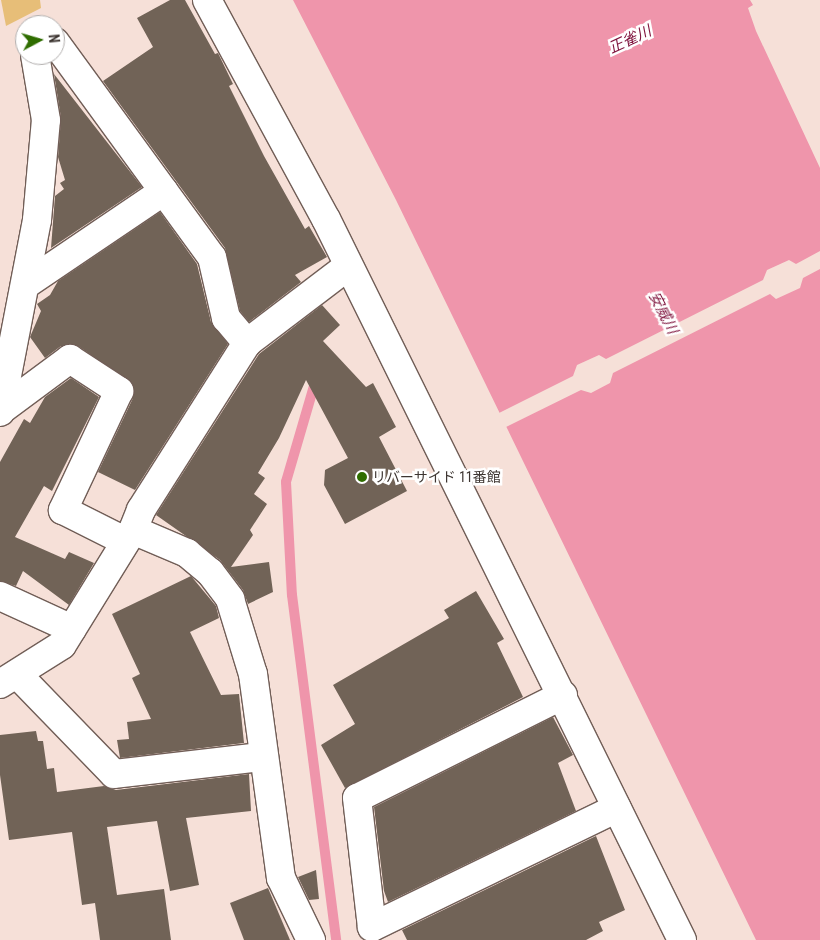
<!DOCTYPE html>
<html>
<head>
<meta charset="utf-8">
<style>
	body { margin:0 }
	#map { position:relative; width:820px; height:940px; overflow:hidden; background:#f6e0d8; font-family:"Roboto Condensed","Noto Sans JP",sans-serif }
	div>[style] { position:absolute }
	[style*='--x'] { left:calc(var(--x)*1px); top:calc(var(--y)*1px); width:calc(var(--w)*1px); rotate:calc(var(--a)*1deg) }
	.green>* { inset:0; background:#e7be78 }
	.water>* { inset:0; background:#ef95ab }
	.pier>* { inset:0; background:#f6e0d8 }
	.stream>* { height:10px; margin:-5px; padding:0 5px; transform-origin:5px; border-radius:5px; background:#ef95ab }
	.building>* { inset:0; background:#716357 }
	.roads { filter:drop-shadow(1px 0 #715e57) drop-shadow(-1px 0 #715e57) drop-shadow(0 1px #715e57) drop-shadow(0 -1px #715e57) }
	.minor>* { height:28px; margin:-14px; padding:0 14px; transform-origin:14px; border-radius:14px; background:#fff }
	.dots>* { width:14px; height:14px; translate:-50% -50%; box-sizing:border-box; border:2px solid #fff; border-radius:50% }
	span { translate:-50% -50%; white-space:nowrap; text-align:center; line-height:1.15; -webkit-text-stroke:5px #fff; paint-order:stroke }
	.poi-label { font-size:14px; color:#3d3531 }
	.left { translate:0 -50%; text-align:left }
	.water-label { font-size:15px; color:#80163f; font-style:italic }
	.north { position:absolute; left:15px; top:15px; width:50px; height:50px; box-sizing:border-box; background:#fff; border:1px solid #b1aead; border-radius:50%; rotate:84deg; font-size:14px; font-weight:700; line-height:20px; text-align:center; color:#3d3531 }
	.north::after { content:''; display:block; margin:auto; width:18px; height:22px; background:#2f6d00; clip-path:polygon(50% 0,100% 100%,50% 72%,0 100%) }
</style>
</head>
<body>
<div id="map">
	<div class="green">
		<i style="clip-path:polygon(1px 0,40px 0,41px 8px,6px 26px)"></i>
	</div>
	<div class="water">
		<i style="clip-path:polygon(293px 0,750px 0,753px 5px,748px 8px,756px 31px,820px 168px,820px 940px,756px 940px,396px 200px)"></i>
	</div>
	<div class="pier">
		<i style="clip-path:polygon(820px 251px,820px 269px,803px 278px,800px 288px,776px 299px,770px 294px,613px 373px,610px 383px,591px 393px,581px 390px,504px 428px,497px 414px,573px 376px,577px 365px,599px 355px,606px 359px,763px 280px,767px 270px,789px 260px,796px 264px)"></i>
	</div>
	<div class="stream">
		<i style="--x:314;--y:386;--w:100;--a:106.3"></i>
		<i style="--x:286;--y:482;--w:113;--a:87"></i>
		<i style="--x:292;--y:595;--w:348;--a:82.7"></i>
	</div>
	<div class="building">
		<i style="clip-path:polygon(170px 0,185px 0,215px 54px,218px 53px,233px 84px,229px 86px,264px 156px,305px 229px,309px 226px,327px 257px,295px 275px,301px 282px,249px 322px,240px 311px,225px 248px,103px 81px,153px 47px,137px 18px)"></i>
		<i style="clip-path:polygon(54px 74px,142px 187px,51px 248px,55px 196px,64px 189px,60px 183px,65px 180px,58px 157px,61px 118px)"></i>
		<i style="clip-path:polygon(160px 212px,197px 264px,211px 322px,228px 344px,135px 490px,98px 472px,133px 398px,132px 383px,78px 346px,61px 346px,45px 358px,30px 337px,41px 311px,37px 304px,50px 295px,58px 281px)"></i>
		<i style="clip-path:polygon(322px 305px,340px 325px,323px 341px,366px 387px,373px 383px,396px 427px,379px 437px,407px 491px,345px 524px,324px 485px,325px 470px,348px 458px,306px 380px,279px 438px,258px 473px,265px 478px,254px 494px,267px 504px,250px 530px,253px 535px,231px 567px,269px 562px,273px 592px,248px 604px,243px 590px,220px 560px,156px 515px,259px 354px)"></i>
		<i style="clip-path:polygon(71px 378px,99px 397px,52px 491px,44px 486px,15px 537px,65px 559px,69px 552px,94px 563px,69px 605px,23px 571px,16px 586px,0 581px,0 462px,24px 419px,30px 423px,45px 397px)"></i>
		<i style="clip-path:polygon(191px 576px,216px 606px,219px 618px,190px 632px,221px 695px,239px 694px,244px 743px,120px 758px,117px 740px,129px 739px,127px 722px,151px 719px,132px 678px,140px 674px,112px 614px)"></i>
		<i style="clip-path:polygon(476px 591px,504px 639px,497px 643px,523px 697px,345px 788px,321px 745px,355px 724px,333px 685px,449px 618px,444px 610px)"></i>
		<i style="clip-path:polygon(553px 717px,573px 755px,558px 763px,576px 811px,388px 902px,384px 891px,374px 807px)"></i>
		<i style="clip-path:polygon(36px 731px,38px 741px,43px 741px,47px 769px,54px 768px,57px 792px,104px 786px,116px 790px,249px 774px,251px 811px,186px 818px,199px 885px,170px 891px,157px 821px,107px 827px,117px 895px,164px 889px,171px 940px,100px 940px,95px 903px,82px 905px,72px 832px,9px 840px,0 775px,0 735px)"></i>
		<i style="clip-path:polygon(596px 836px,625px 910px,599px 922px,603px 931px,586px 940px,407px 940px,402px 930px)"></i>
		<i style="clip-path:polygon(316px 870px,319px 899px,309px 900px,298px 877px)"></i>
		<i style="clip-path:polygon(268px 888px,290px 940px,244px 940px,230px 903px)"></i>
	</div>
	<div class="roads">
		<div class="minor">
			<i style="--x:207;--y:0;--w:249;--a:61.5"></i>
			<i style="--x:326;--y:219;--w:804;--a:63.72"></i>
			<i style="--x:55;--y:42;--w:266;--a:53.9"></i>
			<i style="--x:212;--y:257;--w:63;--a:77.1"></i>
			<i style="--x:226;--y:318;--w:33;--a:50"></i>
			<i style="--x:28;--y:283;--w:164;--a:-34.1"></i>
			<i style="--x:1;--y:410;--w:86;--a:-36.5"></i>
			<i style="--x:70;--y:359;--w:59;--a:33.1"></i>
			<i style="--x:119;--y:391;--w:132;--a:115.2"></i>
			<i style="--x:63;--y:510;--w:69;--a:26.6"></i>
			<i style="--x:0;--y:412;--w:196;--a:-79.1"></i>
			<i style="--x:37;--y:220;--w:100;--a:-84.9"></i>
			<i style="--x:46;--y:120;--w:66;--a:-99.6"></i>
			<i style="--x:133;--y:530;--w:59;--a:23.1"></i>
			<i style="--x:187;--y:553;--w:30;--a:40"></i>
			<i style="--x:210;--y:572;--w:34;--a:53"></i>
			<i style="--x:230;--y:599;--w:78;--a:73"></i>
			<i style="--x:253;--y:674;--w:206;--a:82.2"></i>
			<i style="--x:281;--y:878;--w:69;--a:64.2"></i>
			<i style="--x:0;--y:596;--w:79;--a:24.6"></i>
			<i style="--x:17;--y:674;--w:139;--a:45.9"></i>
			<i style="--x:114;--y:774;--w:149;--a:-6.6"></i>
			<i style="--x:0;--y:684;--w:73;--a:-32.2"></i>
			<i style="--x:62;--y:645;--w:135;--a:-58.3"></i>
			<i style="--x:133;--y:530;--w:22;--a:-68"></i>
			<i style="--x:141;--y:510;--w:198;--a:-57.6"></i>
			<i style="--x:247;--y:343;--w:127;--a:-37.3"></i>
			<i style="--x:563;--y:695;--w:230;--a:153.4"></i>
			<i style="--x:357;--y:798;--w:130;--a:83.4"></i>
			<i style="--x:372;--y:927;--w:272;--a:-25.9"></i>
		</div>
	</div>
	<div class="dots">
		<i style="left:362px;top:477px;background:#2f6d00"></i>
	</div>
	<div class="poi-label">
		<span class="left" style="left:372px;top:477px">リバーサイド 11番館</span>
	</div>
	<div class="water-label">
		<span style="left:630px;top:40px;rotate:-25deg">正雀川</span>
		<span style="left:663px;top:313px;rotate:63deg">安威川</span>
	</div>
	<div class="north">N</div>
</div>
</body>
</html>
